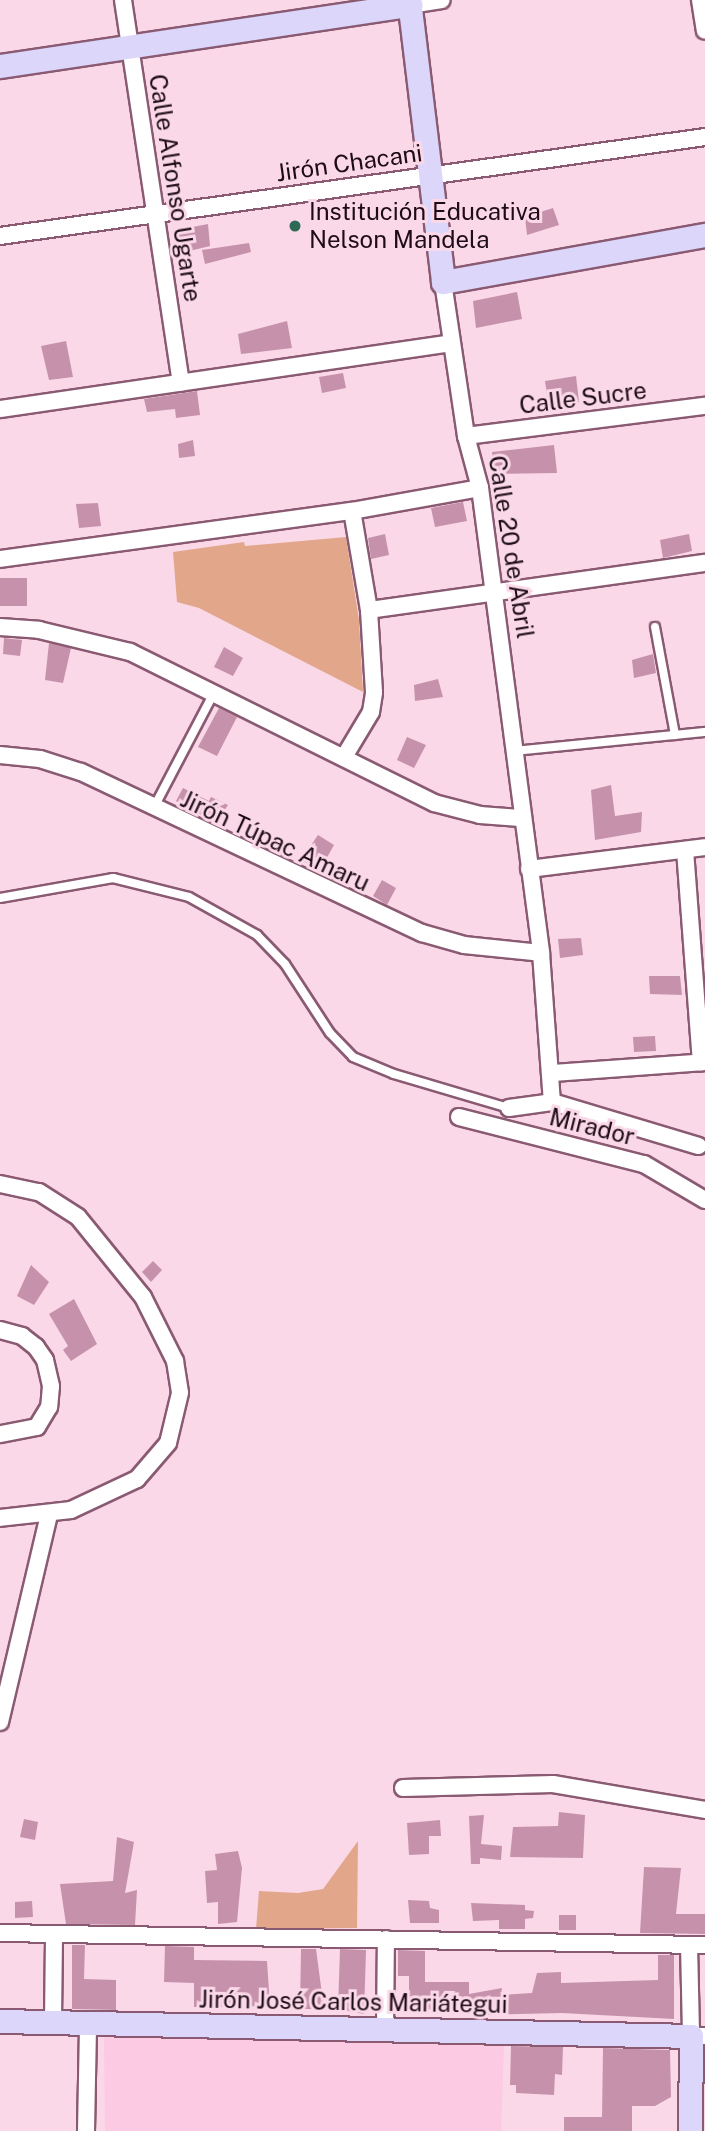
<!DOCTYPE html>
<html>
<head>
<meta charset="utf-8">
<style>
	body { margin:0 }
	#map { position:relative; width:705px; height:2131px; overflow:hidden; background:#fad8e8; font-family:"Public Sans",sans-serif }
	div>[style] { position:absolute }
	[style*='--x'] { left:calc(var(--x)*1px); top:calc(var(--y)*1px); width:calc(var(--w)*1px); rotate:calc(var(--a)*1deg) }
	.built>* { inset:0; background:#fdcae3 }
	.green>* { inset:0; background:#e2a78a }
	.building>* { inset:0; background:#c692ab }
	.roads { filter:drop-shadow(2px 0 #8a5a72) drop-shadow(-2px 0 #8a5a72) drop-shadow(0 2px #8a5a72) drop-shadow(0 -2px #8a5a72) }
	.lane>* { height:8px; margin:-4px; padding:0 4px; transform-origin:4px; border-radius:4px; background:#fff }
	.street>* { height:16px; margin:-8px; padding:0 8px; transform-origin:8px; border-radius:8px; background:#fff }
	.secondary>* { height:23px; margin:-11.5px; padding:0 11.5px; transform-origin:11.5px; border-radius:11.5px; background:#dcd7fa }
	.dots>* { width:19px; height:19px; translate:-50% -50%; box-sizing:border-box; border:4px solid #fad8e8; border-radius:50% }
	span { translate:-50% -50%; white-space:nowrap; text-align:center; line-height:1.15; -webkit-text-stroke:6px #fad8e8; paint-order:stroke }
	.street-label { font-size:24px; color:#1d0b15 }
	.poi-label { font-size:24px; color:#1d0b15 }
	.left { translate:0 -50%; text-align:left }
</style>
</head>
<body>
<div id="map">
	<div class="built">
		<i style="clip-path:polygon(104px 2036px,504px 2046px,501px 2131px,105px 2131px)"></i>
	</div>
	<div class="green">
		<i style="clip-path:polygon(346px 537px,359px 620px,363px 692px,199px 608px,177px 602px,173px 552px,244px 542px,245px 546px)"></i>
		<i style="clip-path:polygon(358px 1841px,357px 1928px,256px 1929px,259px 1891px,298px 1893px,323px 1889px)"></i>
	</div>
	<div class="building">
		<i style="clip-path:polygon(553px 208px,559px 225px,527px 235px,525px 217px)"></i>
		<i style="clip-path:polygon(208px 224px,210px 246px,181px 253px,177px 230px)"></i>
		<i style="clip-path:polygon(249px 243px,251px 252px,205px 264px,202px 250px)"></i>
		<i style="clip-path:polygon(517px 292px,522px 319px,476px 328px,473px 301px)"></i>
		<i style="clip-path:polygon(287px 321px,292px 348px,241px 354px,238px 334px)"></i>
		<i style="clip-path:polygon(66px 341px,73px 377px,49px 380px,41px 346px)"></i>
		<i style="clip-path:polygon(343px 373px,346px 388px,322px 393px,319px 377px)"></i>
		<i style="clip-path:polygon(576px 376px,579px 402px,549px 408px,545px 381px)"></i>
		<i style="clip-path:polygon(197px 391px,200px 415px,176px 418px,175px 409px,147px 412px,144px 399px)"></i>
		<i style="clip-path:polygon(193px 440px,195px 456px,179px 458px,178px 444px)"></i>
		<i style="clip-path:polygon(554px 445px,557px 473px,495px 474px,492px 452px)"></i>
		<i style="clip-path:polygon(463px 502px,467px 521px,435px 527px,431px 508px)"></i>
		<i style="clip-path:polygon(98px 503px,101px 526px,79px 528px,76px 504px)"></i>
		<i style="clip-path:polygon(385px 534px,389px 555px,371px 559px,368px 538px)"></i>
		<i style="clip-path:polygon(689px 534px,692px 551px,663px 558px,660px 540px)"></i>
		<i style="clip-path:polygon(0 578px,27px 578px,27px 606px,0 606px)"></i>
		<i style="clip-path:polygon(4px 638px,22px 640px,20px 656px,3px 654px)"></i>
		<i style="clip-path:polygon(49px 643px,71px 648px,63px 683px,45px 680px)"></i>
		<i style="clip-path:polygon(224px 647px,243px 658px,233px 676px,214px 667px)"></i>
		<i style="clip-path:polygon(653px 654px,656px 673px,634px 678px,632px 660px)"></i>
		<i style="clip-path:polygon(438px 679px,443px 697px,415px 701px,414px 685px)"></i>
		<i style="clip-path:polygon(219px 708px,237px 717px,217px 756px,198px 747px)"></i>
		<i style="clip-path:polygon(407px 737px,426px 745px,414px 768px,397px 760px)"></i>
		<i style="clip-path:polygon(611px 785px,615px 816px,642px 812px,641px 832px,595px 840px,591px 790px)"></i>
		<i style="clip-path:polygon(183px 788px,209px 801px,211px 797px,228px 805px,216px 823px,176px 801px)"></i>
		<i style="clip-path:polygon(318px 835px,334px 845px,320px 870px,301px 860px)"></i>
		<i style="clip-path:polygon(382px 880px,396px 888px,387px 905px,373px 896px)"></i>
		<i style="clip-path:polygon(581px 938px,583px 955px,560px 958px,558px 939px)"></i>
		<i style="clip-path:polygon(649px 976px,680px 976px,682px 995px,650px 994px)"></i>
		<i style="clip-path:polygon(655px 1036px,656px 1051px,634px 1052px,633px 1037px)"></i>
		<i style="clip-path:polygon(153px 1261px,162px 1270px,151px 1282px,142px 1272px)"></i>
		<i style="clip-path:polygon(31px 1265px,49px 1282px,34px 1305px,17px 1296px)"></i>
		<i style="clip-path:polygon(74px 1299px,97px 1344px,71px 1361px,63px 1350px,68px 1346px,49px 1314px)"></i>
		<i style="clip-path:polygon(559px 1812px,585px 1815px,583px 1858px,510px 1857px,513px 1827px,558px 1826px)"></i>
		<i style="clip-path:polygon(484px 1815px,481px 1844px,502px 1846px,501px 1860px,480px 1858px,480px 1864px,471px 1864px,469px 1816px)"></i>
		<i style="clip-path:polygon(24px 1819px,38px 1822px,35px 1840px,20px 1837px)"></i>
		<i style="clip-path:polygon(440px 1820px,441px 1836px,429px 1836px,429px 1854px,409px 1855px,407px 1823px)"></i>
		<i style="clip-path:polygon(117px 1837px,134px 1842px,125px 1893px,137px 1890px,135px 1925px,66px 1924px,60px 1884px,113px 1881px)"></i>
		<i style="clip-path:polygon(238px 1851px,242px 1868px,237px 1922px,218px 1924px,218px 1902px,207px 1903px,205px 1871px,217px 1870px,215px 1854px)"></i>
		<i style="clip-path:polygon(644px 1867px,681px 1868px,676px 1914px,705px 1914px,705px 1934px,640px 1933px)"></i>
		<i style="clip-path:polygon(408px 1900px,429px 1901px,430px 1908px,439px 1910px,439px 1923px,410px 1923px)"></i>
		<i style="clip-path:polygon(32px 1901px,33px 1917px,15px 1918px,15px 1902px)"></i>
		<i style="clip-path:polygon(471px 1903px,525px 1905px,525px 1910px,534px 1911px,533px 1918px,525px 1919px,525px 1929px,499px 1929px,499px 1920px,473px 1921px)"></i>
		<i style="clip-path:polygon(559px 1915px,576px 1915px,576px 1930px,559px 1930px)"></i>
		<i style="clip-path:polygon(72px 1945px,85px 1945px,84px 1979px,116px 1980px,116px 2010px,72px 2009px)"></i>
		<i style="clip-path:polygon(165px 1946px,194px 1947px,194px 1960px,267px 1961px,270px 2006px,194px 2007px,194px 1983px,164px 1982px)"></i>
		<i style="clip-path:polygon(301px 1949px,316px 1949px,324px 2009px,300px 2009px)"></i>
		<i style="clip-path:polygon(340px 1949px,366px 1950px,364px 2014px,338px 2009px)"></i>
		<i style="clip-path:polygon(398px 1950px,425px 1951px,425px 1982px,469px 1982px,469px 1994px,502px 1988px,501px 1995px,532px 1993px,537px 1973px,561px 1972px,561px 1983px,658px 1980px,658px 1955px,674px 1955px,674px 2019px,562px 2013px,476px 2015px,476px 2010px,409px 2009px,409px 1976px,398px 1976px)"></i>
		<i style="clip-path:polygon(511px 2046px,563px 2047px,562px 2075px,555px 2074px,554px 2095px,516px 2093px,516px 2085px,510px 2085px)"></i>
		<i style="clip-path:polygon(603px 2048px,670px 2050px,671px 2097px,655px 2106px,632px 2106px,632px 2131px,564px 2131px,564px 2117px,602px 2117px)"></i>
	</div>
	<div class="roads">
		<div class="lane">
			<i style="--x:655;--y:627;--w:110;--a:79.5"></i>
			<i style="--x:513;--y:751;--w:193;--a:-5.7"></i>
			<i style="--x:153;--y:809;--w:131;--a:-62.3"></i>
			<i style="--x:0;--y:898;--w:115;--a:-10"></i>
			<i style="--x:113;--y:878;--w:78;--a:14"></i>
			<i style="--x:189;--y:897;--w:78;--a:29.2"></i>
			<i style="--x:257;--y:935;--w:40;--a:46"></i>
			<i style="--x:285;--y:964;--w:82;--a:56.9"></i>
			<i style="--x:330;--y:1033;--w:33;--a:46"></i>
			<i style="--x:353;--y:1057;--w:44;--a:22.5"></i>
			<i style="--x:394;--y:1074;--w:120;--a:16.5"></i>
		</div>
		<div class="street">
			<i style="--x:123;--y:0;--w:387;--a:81.4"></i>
			<i style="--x:700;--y:0;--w:31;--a:81"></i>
			<i style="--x:410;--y:5;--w:32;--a:-9"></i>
			<i style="--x:0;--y:236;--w:712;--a:-7.99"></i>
			<i style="--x:443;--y:282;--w:156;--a:81.5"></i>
			<i style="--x:466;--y:436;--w:54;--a:74.9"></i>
			<i style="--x:480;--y:488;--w:469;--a:82.5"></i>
			<i style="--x:541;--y:953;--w:149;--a:85.8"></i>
			<i style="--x:0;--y:409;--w:455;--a:-8.3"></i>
			<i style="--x:466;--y:436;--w:241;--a:-7.2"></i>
			<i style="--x:0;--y:559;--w:355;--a:-7.8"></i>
			<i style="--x:352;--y:511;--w:130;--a:-10.2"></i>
			<i style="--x:369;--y:610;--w:339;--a:-8"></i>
			<i style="--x:0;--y:627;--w:39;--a:4"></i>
			<i style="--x:39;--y:630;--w:94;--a:13.6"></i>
			<i style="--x:130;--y:652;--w:339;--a:26.4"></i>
			<i style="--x:434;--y:803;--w:48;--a:14.6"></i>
			<i style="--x:480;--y:815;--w:40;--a:4.3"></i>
			<i style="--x:0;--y:755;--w:40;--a:5.7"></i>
			<i style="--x:40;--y:759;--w:43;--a:17.6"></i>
			<i style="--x:81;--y:772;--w:377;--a:25.3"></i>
			<i style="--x:422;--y:933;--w:44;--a:15.9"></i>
			<i style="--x:464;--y:945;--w:77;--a:5.9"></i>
			<i style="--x:344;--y:757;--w:52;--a:-59"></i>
			<i style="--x:371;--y:712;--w:20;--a:-81"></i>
			<i style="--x:374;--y:692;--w:82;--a:-93.5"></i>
			<i style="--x:369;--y:610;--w:100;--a:-99.7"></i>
			<i style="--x:685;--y:850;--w:213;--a:85.7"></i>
			<i style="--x:529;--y:869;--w:177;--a:-7.1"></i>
			<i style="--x:553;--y:1073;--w:152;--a:-4.1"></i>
			<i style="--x:509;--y:1108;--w:43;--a:-7.9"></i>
			<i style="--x:552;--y:1102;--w:153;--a:16.7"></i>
			<i style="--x:459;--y:1117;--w:191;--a:14.3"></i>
			<i style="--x:644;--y:1164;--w:71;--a:30.5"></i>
			<i style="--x:0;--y:1184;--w:40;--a:12"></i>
			<i style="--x:39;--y:1192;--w:46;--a:32.7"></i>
			<i style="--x:78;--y:1217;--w:103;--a:50.9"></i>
			<i style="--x:143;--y:1297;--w:72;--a:63.4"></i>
			<i style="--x:175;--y:1361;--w:32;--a:81"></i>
			<i style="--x:180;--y:1393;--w:51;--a:103.5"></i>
			<i style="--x:168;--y:1443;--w:48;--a:130.7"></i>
			<i style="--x:137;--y:1479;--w:73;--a:154.8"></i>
			<i style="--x:71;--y:1510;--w:71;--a:173.6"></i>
			<i style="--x:0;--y:1330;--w:23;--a:15"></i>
			<i style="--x:22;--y:1336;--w:18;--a:38"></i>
			<i style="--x:36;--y:1347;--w:16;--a:55"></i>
			<i style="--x:45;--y:1360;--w:27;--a:77"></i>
			<i style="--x:51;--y:1386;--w:21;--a:95"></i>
			<i style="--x:49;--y:1407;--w:23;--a:121"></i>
			<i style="--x:37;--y:1427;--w:38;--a:169"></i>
			<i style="--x:0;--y:1722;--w:213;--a:-76.7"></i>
			<i style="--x:403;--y:1788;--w:150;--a:-1.5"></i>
			<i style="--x:553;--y:1784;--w:154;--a:9.7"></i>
			<i style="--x:0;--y:1933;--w:705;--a:0.98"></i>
			<i style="--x:689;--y:1945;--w:91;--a:88.7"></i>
			<i style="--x:691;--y:2036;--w:14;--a:0"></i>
			<i style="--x:53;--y:2020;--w:85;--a:-89.3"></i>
			<i style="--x:385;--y:2028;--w:89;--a:-89.4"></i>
			<i style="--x:86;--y:2131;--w:108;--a:-88.9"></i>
		</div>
		<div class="secondary">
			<i style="--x:409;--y:0;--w:284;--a:83.1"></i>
			<i style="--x:443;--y:282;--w:266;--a:-10.2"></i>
			<i style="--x:0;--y:66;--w:415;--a:-8.5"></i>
			<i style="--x:0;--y:2021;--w:691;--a:1.24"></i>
			<i style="--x:691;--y:2036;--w:95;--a:90.6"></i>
		</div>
	</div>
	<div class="dots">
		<i style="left:295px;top:226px;background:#2d6955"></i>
	</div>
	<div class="street-label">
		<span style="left:349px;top:163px;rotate:-8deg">Jirón Chacani</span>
		<span style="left:175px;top:188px;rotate:81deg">Calle Alfonso Ugarte</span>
		<span style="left:583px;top:398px;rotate:-7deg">Calle Sucre</span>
		<span style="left:511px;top:547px;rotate:81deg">Calle 20 de Abril</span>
		<span style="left:275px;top:841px;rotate:25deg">Jirón Túpac Amaru</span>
		<span style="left:592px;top:1127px;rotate:14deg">Mirador</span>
		<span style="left:353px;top:2002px;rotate:1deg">Jirón José Carlos Mariátegui</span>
	</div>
	<div class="poi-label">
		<span class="left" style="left:309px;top:226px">Institución Educativa<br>Nelson Mandela</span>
	</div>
</div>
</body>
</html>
